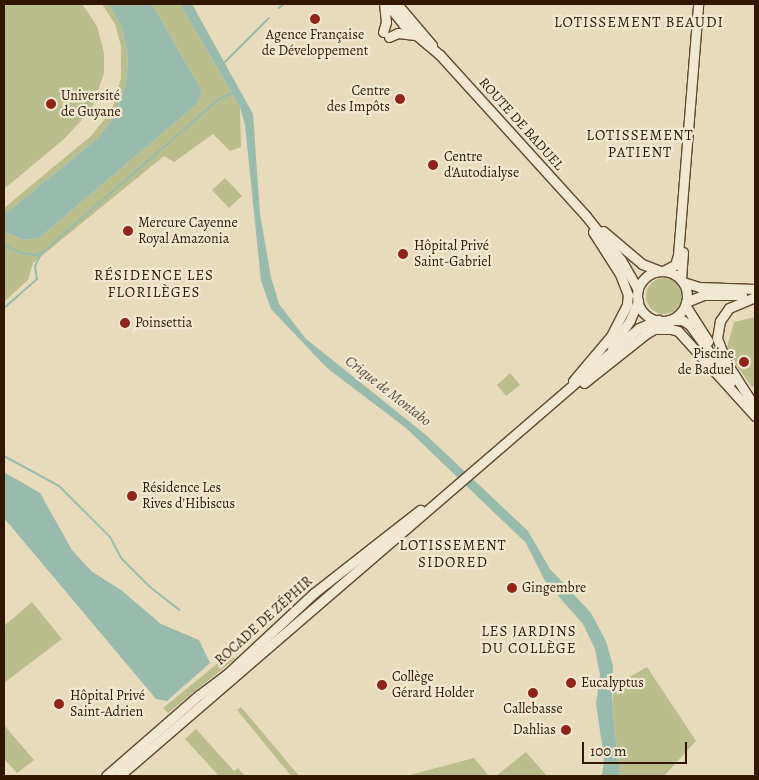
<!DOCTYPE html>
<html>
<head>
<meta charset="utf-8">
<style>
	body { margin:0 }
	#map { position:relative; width:759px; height:780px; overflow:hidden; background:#e8dbbb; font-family:Alegreya,serif }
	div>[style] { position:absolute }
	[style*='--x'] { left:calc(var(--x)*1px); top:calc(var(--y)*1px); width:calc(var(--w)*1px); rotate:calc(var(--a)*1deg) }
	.green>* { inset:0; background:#babe8d }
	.round { border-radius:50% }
	.water>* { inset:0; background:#98bbad }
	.stream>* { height:2px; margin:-1px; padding:0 1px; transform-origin:1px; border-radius:1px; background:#98bbad }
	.roads { filter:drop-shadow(1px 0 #5f482f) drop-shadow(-1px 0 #5f482f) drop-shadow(0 1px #5f482f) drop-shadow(0 -1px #5f482f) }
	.tertiary>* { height:9px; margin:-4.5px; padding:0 4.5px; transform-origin:4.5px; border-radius:4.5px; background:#f0e8d3 }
	.secondary>* { height:9px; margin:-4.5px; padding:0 4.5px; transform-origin:4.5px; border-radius:4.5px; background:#f0e8d3 }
	.secondary>.ring { margin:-4.5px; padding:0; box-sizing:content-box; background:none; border:9px solid #f0e8d3; border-radius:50% }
	.dots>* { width:14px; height:14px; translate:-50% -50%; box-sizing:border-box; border:2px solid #f0e8d3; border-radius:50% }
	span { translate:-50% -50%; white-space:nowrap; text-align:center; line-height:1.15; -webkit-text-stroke:4.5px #f0e8d3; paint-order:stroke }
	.poi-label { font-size:14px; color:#311700 }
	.right { translate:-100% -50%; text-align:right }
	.left { translate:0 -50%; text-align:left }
	.street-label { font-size:14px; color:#311700 }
	.neighbourhood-label { font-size:15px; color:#311700; letter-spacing:1px }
	.water-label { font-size:15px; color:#55503d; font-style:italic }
	.frame { position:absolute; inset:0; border:5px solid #311700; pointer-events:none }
	.scale { position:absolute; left:582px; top:742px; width:105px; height:22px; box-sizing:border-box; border:2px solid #311700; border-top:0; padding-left:6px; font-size:15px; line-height:18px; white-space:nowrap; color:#311700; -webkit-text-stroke:4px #f0e8d3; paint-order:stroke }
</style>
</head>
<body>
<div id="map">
	<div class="green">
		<i style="clip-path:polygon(4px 4px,82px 4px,97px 26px,104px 53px,104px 73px,92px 109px,64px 139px,4px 189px)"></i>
		<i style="clip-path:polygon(102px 4px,109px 4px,122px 27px,128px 57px,126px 84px,115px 116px,98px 138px,4px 215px,4px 208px,91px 136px,112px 110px,121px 78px,121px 46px,115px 24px)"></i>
		<i style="clip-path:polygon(152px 4px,180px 4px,240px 107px,241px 147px,230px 151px,213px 134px,174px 162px,164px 156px,33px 263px,28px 280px,4px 302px,4px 232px,24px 240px,39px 238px,198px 103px,202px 91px)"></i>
		<i style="clip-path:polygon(225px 178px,242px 196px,229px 208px,212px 190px)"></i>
		<i class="round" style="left:646px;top:278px;width:36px;height:36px"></i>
		<i style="clip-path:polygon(755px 317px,755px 386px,752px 387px,726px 351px,734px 322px)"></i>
		<i style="clip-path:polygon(510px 373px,520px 385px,506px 396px,497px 385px)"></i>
		<i style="clip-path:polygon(32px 602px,62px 639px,4px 683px,4px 626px)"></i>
		<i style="clip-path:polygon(224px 658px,236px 658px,168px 713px,163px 708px)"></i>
		<i style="clip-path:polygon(647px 667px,696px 741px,664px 776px,620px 776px,612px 705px,614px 686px)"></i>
		<i style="clip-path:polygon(241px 707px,263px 733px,299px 776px,291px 776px,237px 710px)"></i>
		<i style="clip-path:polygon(4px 725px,34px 760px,17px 773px,4px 759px)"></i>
		<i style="clip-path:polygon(196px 729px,234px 771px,238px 768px,245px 776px,219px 776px,185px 739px)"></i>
		<i style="clip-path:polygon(526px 752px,547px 776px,496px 776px)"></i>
		<i style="clip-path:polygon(474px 758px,489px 776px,405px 776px,406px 776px)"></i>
	</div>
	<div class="water">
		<i style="clip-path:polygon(109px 4px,152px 4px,202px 91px,198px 103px,39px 238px,24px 240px,4px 232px,4px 215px,98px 138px,115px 116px,126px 84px,128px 57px,122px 27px)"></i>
		<i style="clip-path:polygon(180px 4px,192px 4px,253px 114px,260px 214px,271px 277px,279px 304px,305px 338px,426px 435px,528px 531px,550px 569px,591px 613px,606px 641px,613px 666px,612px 705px,620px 776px,602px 776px,604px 758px,596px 704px,600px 675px,595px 649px,583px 624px,545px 581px,526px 543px,406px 428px,327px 368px,271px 309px,261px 281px,245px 125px,240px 107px)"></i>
		<i style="clip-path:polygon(4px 472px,40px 493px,72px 550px,91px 571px,121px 590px,161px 624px,199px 640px,210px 663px,167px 701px,156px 699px,4px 518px)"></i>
	</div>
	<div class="stream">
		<i style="--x:279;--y:8;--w:6;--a:-39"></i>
		<i style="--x:225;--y:62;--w:62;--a:-45"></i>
		<i style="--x:4;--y:245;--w:19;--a:25"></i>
		<i style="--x:21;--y:253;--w:14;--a:8"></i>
		<i style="--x:35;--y:255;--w:9;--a:-21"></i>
		<i style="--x:43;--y:252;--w:233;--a:-41"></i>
		<i style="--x:219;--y:99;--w:15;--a:-23"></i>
		<i style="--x:4;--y:308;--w:44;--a:-41.3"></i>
		<i style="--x:37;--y:279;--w:13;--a:-99"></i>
		<i style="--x:35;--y:266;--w:16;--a:-63"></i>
		<i style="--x:4;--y:456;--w:63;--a:28.6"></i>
		<i style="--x:59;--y:486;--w:72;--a:45"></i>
		<i style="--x:110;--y:537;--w:24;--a:62"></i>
		<i style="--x:121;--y:558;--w:41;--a:45"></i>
		<i style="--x:150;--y:587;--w:37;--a:38"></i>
	</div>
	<div class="roads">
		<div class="tertiary">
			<i style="--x:663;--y:271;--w:13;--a:-27"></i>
			<i style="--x:675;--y:265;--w:10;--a:-73"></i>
			<i style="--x:678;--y:255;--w:252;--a:-85.4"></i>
			<i style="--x:681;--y:280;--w:28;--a:-86"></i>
		</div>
		<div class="secondary">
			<i style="--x:387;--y:4;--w:26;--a:51"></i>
			<i style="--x:403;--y:24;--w:48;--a:40"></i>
			<i style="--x:440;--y:55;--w:217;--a:47.8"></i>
			<i style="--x:586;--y:216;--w:56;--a:51.5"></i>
			<i style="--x:621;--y:260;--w:34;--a:60"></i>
			<i style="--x:397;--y:4;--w:54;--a:49.5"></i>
			<i style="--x:383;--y:32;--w:10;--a:-73"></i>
			<i style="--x:386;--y:22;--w:18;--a:-96"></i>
			<i style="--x:389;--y:37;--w:10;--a:-24"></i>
			<i style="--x:398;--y:33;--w:17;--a:7"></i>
			<i style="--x:603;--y:231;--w:51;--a:40.2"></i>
			<i style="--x:642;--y:264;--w:19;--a:21"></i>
			<i class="ring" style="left:637px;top:271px;width:41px;height:41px"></i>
			<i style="--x:683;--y:282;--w:17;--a:17"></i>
			<i style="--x:699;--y:287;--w:56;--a:2"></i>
			<i style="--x:755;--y:297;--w:28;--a:157"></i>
			<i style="--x:729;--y:308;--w:16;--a:125"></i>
			<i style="--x:720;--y:321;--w:17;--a:100"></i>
			<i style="--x:717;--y:338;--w:26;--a:69"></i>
			<i style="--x:726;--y:362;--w:54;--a:57.2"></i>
			<i style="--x:686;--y:302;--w:18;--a:-22"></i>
			<i style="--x:703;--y:295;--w:39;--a:0"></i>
			<i style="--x:685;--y:305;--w:43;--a:57.4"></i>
			<i style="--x:669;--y:320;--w:13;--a:0"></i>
			<i style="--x:682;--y:320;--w:9;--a:32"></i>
			<i style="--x:690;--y:325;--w:70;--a:54.3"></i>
			<i style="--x:612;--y:347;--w:32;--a:-56"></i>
			<i style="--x:630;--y:320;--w:21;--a:-67"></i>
			<i style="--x:573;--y:381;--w:59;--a:-49.8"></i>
			<i style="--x:611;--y:336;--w:36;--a:-63"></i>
			<i style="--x:627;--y:304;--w:9;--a:-84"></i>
			<i style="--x:628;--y:295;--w:22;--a:-111"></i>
			<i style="--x:620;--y:274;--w:50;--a:-122.7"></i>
			<i style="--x:584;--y:383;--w:80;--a:-38.4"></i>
			<i style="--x:647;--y:333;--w:8;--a:-30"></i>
			<i style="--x:654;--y:329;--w:17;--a:0"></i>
			<i style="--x:671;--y:329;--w:7;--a:16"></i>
			<i style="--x:678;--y:331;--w:115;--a:47.8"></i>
			<i style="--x:106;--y:776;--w:123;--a:-41.1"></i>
			<i style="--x:199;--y:695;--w:34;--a:-37"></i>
			<i style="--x:226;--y:675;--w:120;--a:-43"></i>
			<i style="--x:314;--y:593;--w:135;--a:-38.1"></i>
			<i style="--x:119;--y:776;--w:686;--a:-40.75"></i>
			<i style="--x:639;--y:328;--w:21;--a:-23"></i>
		</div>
	</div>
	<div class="dots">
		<i style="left:315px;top:19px;background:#8f2418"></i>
		<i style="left:400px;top:99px;background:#8f2418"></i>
		<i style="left:51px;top:104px;background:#8f2418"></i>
		<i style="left:433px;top:165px;background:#8f2418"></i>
		<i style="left:128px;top:231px;background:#8f2418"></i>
		<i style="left:403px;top:254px;background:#8f2418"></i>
		<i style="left:125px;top:323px;background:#8f2418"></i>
		<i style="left:744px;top:362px;background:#8f2418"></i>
		<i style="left:132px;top:496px;background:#8f2418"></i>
		<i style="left:512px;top:588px;background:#8f2418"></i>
		<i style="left:571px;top:683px;background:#8f2418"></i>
		<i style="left:382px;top:685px;background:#8f2418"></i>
		<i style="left:533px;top:693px;background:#8f2418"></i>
		<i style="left:59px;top:704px;background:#8f2418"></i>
		<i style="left:566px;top:730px;background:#8f2418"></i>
	</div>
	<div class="poi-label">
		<span style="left:315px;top:43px">Agence Française<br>de Développement</span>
		<span class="right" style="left:390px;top:99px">Centre<br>des Impôts</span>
		<span class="left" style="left:61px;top:104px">Université<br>de Guyane</span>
		<span class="left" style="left:444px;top:165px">Centre<br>d'Autodialyse</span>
		<span class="left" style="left:138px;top:231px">Mercure Cayenne<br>Royal Amazonia</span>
		<span class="left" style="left:414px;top:254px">Hôpital Privé<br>Saint-Gabriel</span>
		<span class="left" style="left:135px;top:323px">Poinsettia</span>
		<span class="right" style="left:734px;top:362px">Piscine<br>de Baduel</span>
		<span class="left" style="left:142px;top:496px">Résidence Les<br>Rives d'Hibiscus</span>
		<span class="left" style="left:522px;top:588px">Gingembre</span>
		<span class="left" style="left:392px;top:685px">Collège<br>Gérard Holder</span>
		<span class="left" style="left:581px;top:683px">Eucalyptus</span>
		<span class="left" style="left:70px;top:704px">Hôpital Privé<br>Saint-Adrien</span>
		<span style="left:533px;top:709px">Callebasse</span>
		<span class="right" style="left:556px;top:730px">Dahlias</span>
	</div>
	<div class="street-label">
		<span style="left:521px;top:124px;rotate:48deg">ROUTE DE BADUEL</span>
		<span style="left:264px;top:621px;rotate:-42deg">ROCADE DE ZÉPHIR</span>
	</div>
	<div class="neighbourhood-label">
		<span style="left:639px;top:23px">LOTISSEMENT BEAUDI</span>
		<span style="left:640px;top:144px">LOTISSEMENT<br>PATIENT</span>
		<span style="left:154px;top:284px">RÉSIDENCE LES<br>FLORILÈGES</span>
		<span style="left:453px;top:554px">LOTISSEMENT<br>SIDORED</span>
		<span style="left:529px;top:640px">LES JARDINS<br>DU COLLÈGE</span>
	</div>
	<div class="water-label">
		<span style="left:388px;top:391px;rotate:38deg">Crique de Montabo</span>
	</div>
	<div class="frame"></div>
	<div class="scale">100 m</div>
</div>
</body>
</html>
